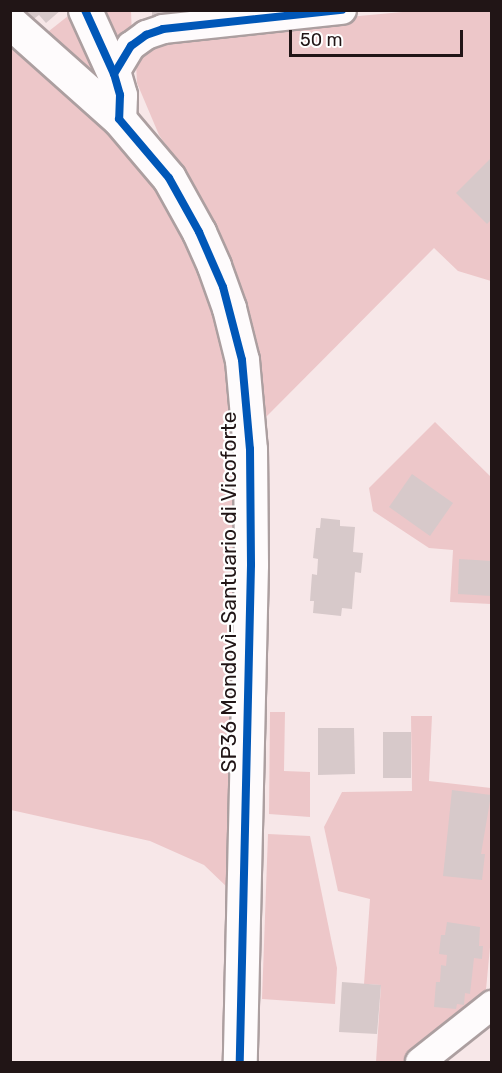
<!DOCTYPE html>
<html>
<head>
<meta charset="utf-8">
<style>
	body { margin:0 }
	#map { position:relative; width:502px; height:1073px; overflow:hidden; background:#f7e7e8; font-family:Rubik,sans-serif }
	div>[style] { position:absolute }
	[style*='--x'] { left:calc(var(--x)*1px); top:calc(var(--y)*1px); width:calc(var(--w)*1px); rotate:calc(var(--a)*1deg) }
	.green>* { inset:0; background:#edc7c9 }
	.building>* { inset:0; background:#d7c9ca }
	.roads { filter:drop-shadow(2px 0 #ac9fa0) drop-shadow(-2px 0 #ac9fa0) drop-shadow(0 2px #ac9fa0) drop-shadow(0 -2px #ac9fa0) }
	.minor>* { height:28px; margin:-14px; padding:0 14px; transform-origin:14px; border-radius:14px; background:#fefbfc }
	.major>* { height:33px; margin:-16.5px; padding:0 16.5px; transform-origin:16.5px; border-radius:16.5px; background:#fefbfc }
	.cycleway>* { height:8px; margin:-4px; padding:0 4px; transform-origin:4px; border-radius:4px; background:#0057b8 }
	span { translate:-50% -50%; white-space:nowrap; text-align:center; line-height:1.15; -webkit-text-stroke:4.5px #fff; paint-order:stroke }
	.street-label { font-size:21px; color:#211516 }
	.frame { position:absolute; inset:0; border:12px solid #211516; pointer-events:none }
	.scale { position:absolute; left:289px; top:30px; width:174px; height:27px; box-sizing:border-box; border:3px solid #211516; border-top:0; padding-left:8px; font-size:18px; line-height:21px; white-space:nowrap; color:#211516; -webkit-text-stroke:4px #fff; paint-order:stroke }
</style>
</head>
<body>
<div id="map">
	<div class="green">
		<i style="clip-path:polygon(106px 11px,131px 11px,132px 36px,121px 45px)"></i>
		<i style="clip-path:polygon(413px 11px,491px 11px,491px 281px,458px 271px,434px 248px,265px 418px,255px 352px,215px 230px,187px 177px,159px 135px,137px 83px,136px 63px,146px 47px,187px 32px)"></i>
		<i style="clip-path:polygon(73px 12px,98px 78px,95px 80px,44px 35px)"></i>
		<i style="clip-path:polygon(10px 40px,123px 148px,154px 185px,177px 223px,210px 297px,226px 356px,235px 457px,228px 888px,204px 865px,150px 841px,11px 810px)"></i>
		<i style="clip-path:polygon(435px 422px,491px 477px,491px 604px,450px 602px,453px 550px,429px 548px,373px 511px,369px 488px)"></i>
		<i style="clip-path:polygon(270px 712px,285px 712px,284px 771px,310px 772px,310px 817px,269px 814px)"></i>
		<i style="clip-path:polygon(411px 716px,432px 716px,429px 781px,491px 788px,492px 926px,485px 1000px,402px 1062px,376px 1062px,381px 985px,364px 984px,370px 899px,338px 891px,324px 827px,342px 792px,412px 791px)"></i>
		<i style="clip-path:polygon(268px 834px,310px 836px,337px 968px,335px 1004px,262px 999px)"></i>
	</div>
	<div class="building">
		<i style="clip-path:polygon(23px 10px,61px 10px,46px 23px,39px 15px,31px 21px)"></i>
		<i style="clip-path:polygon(152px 10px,194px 10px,194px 13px,152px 19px)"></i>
		<i style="clip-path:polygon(492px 157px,492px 219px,487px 224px,456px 193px)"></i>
		<i style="clip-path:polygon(412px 474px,453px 503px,430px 536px,389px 507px)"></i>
		<i style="clip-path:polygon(321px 518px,340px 520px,340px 526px,355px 527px,353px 552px,363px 553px,361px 573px,355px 572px,352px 609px,342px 608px,341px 616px,313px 613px,314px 601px,310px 601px,312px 574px,317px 575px,318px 559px,313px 558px,316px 528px,320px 528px)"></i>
		<i style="clip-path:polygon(459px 559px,492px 561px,492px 596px,458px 594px)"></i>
		<i style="clip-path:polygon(318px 728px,354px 728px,355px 774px,318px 775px)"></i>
		<i style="clip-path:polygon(383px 732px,411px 732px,411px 778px,383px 778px)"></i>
		<i style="clip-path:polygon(452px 790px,491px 795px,481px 854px,485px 854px,482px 880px,443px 876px)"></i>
		<i style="clip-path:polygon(447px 922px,480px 927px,479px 946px,483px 946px,482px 959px,474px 958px,470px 994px,465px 993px,464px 1005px,457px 1004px,456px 1009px,434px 1007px,436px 982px,440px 982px,441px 965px,446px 966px,447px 955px,439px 954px,441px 935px,445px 935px)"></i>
		<i style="clip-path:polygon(342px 982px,381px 985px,377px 1034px,339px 1032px)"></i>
	</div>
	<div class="roads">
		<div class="minor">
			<i style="--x:114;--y:74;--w:33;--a:-59"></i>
			<i style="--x:131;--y:46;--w:19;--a:-36"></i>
			<i style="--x:146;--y:35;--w:18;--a:-19"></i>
			<i style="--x:163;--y:29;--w:180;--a:-6.1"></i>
			<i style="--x:420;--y:1062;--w:92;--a:-38.4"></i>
		</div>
		<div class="major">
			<i style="--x:85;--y:10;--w:70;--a:65.6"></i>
			<i style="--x:114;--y:74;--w:22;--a:74"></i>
			<i style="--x:120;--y:95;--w:24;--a:92"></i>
			<i style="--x:10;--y:22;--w:146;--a:41.7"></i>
			<i style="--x:119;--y:119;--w:77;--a:49.7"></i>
			<i style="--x:169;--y:178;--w:62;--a:60.9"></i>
			<i style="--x:199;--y:232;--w:37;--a:66"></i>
			<i style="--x:214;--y:266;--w:45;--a:70.3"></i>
			<i style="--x:229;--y:308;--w:54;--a:76"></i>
			<i style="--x:242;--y:360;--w:89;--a:84.9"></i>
			<i style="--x:250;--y:449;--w:116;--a:89.5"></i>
			<i style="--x:251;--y:565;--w:497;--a:91.3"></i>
		</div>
	</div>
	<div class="cycleway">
		<i style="--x:85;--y:10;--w:70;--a:65.6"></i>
		<i style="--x:114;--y:74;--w:22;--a:74"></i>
		<i style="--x:120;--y:95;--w:24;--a:92"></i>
		<i style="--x:119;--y:119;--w:77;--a:49.7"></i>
		<i style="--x:169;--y:178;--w:62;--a:60.9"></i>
		<i style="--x:199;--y:232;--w:60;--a:66.4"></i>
		<i style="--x:223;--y:287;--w:75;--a:75.4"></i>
		<i style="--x:242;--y:360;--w:89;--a:84.9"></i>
		<i style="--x:250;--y:449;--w:116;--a:89.5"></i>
		<i style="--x:251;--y:565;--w:497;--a:91.3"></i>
		<i style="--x:114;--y:74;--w:33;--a:-59"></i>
		<i style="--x:131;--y:46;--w:19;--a:-36"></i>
		<i style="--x:146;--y:35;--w:18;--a:-19"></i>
		<i style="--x:163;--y:29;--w:180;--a:-6.1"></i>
	</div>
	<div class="street-label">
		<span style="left:229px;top:592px;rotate:-90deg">SP36 Mondovì-Santuario di Vicoforte</span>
	</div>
	<div class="frame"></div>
	<div class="scale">50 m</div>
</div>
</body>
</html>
